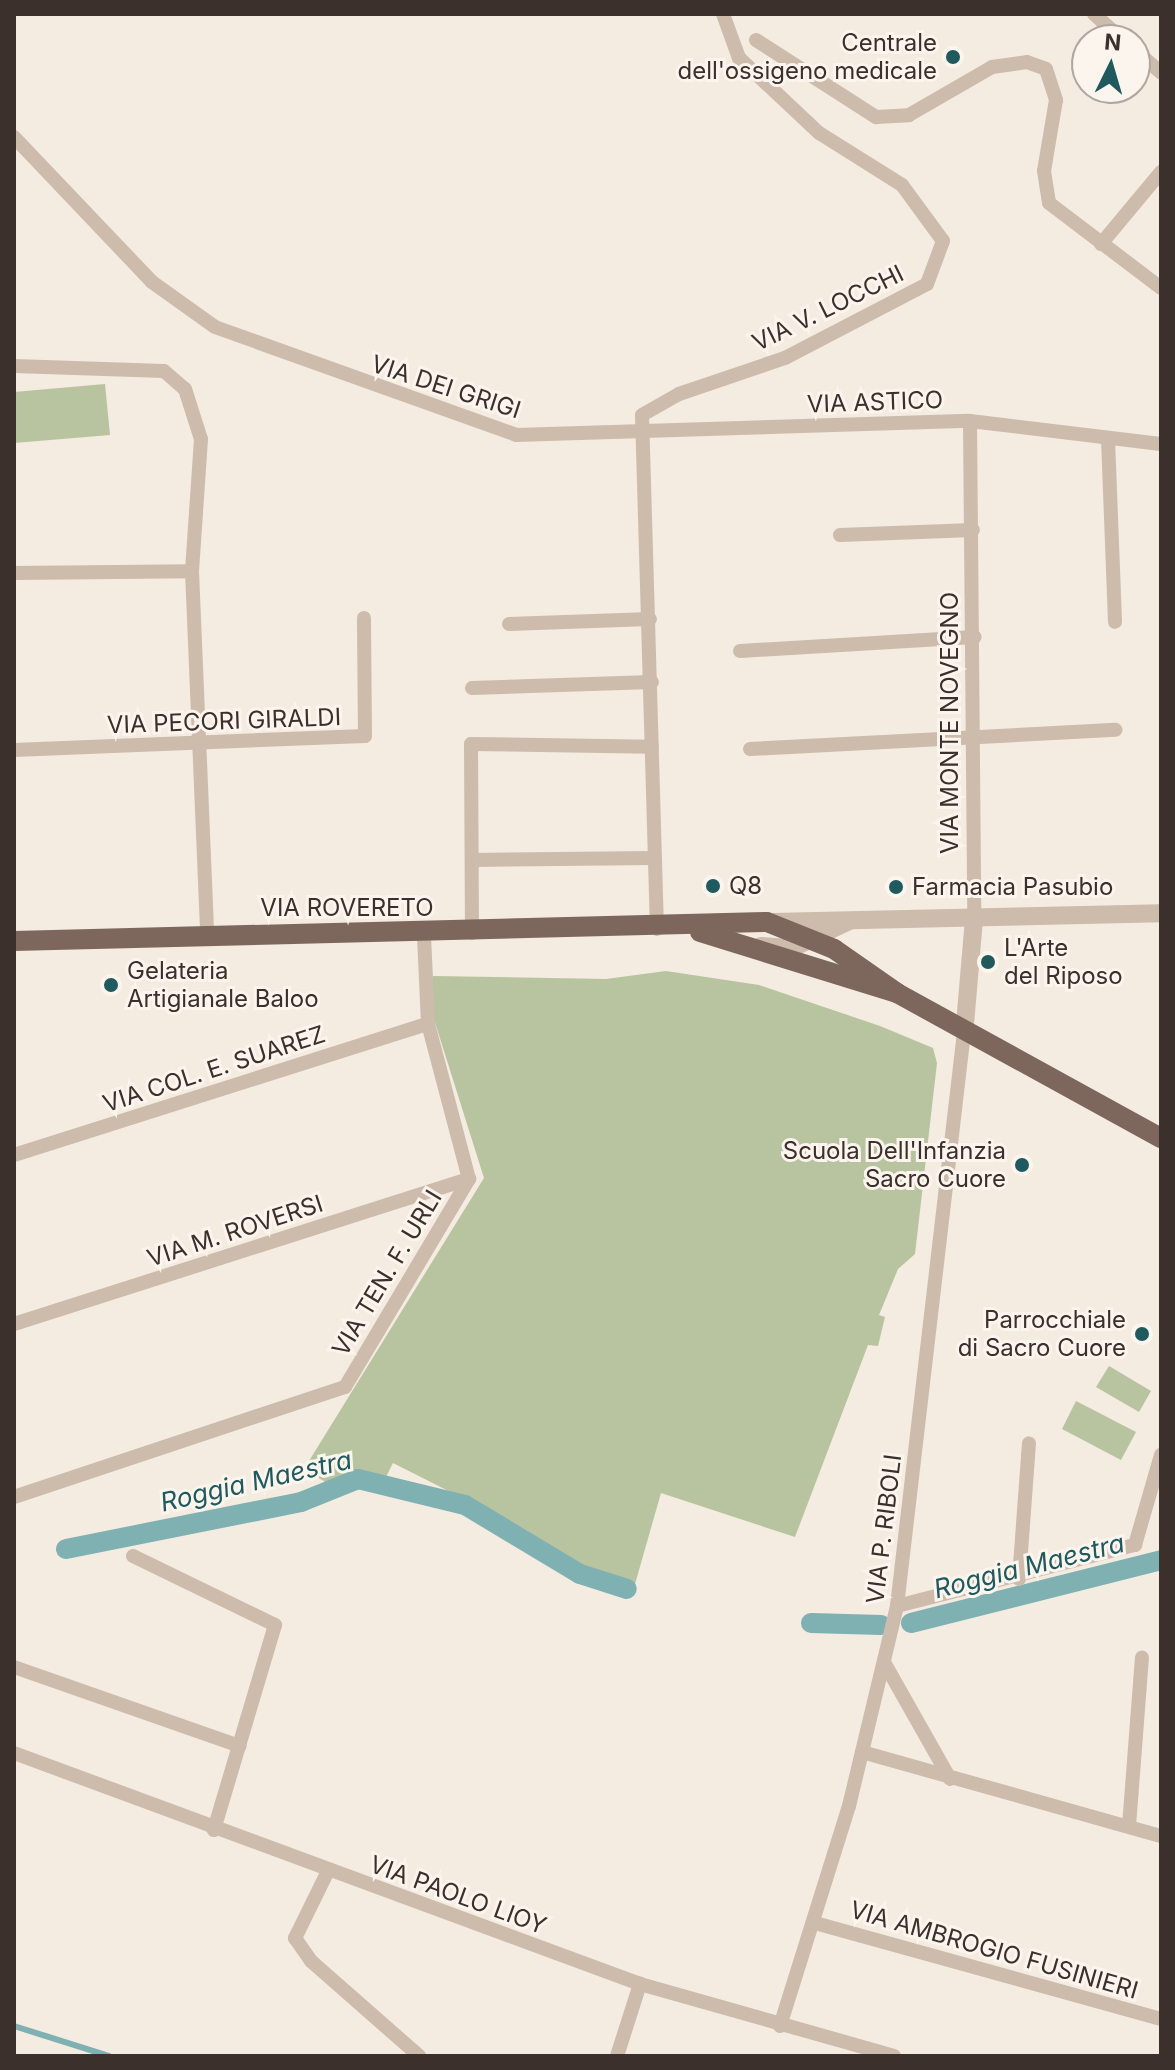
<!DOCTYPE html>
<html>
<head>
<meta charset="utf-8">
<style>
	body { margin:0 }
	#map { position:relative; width:1175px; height:2070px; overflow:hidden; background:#f4ebe1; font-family:Inter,sans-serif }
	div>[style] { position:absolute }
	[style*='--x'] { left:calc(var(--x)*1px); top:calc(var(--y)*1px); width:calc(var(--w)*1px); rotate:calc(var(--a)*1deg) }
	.green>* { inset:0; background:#b8c4a0 }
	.stream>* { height:6px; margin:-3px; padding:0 3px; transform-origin:3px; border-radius:3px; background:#7fb0b2 }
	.canal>* { height:20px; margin:-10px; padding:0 10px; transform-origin:10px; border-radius:10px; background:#7fb0b2 }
	.minor>* { height:14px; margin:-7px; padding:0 7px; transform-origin:7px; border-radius:7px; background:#cdbbac }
	.tertiary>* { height:18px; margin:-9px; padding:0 9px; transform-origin:9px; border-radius:9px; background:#cdbbac }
	.primary>* { height:20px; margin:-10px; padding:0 10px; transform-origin:10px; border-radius:10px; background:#7d675c }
	.dots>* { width:22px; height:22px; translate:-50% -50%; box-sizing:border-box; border:4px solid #fbf5ee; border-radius:50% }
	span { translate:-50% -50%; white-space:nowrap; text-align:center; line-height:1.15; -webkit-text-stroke:6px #fbf5ee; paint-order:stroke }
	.poi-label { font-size:24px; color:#3b302b }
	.right { translate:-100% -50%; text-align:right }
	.left { translate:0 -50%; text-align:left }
	.street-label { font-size:24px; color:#3b302b }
	.water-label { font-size:26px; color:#1f5a5e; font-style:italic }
	.frame { position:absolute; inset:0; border:16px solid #3b302b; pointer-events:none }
	.north { position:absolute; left:1071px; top:24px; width:80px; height:80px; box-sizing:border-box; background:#fbf5ee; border:2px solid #aea6a0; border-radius:50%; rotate:5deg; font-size:22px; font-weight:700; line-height:32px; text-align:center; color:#3b302b }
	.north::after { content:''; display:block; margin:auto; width:28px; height:36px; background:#1f5a5e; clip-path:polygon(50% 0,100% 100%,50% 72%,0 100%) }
</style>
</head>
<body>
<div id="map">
	<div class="green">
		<i style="clip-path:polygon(105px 384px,110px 435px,14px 443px,14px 392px)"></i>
		<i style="clip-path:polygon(666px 971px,759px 985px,880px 1026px,933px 1048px,937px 1063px,915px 1254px,898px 1269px,879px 1315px,885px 1317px,878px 1346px,868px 1345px,795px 1537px,661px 1493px,633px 1591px,569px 1564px,526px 1530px,393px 1463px,384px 1481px,327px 1483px,304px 1469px,484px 1178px,432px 1013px,433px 976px,606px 979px)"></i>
		<i style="clip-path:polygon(1109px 1366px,1151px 1391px,1139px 1412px,1096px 1387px)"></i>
		<i style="clip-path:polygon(1076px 1401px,1136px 1432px,1121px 1460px,1062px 1429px)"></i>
	</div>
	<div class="stream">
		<i style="--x:14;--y:2026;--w:100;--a:17.5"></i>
	</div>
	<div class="canal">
		<i style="--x:66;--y:1549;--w:240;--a:-11.3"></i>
		<i style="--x:301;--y:1502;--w:61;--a:-22"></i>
		<i style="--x:358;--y:1479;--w:110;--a:13.7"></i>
		<i style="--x:465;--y:1505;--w:134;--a:31"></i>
		<i style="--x:580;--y:1574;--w:49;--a:17.7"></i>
		<i style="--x:811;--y:1623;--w:70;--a:1.6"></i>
		<i style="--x:911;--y:1623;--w:258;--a:-14.1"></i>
	</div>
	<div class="minor">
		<i style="--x:1094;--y:14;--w:39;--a:42"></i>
		<i style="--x:756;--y:40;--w:143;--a:32.7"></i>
		<i style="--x:876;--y:117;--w:33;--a:-3"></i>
		<i style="--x:909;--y:115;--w:96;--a:-30"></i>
		<i style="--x:992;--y:67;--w:35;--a:-8"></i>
		<i style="--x:1027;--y:62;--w:20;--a:20"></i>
		<i style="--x:1046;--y:69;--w:33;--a:72"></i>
		<i style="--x:1056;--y:100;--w:72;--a:99.6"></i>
		<i style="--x:1044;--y:171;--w:32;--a:81"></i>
		<i style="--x:1049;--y:203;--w:141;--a:37.2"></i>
		<i style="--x:1135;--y:50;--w:35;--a:41"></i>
		<i style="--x:14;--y:137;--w:200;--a:46.4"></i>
		<i style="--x:152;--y:282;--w:77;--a:35.5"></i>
		<i style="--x:215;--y:327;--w:320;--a:19.7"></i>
		<i style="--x:516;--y:435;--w:454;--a:-1.8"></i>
		<i style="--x:970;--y:421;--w:192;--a:6.9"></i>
		<i style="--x:1101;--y:244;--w:94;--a:-50.2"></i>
		<i style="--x:14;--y:366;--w:150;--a:1.9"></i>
		<i style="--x:164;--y:371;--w:28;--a:41"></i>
		<i style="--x:185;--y:389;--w:52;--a:72.3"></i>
		<i style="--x:201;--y:439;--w:132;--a:93.9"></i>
		<i style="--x:192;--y:571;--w:363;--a:87.6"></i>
		<i style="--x:970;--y:421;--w:497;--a:89.5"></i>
		<i style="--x:1108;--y:439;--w:183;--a:87.8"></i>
		<i style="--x:840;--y:535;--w:133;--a:-2.2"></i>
		<i style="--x:14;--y:573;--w:178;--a:-0.6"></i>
		<i style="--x:509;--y:624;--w:141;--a:-2"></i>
		<i style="--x:740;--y:651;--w:235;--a:-3.4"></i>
		<i style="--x:472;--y:688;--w:180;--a:-1.9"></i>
		<i style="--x:750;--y:749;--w:366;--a:-3"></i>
		<i style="--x:14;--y:750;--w:351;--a:-2.3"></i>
		<i style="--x:365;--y:736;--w:118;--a:-90.5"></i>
		<i style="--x:472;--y:860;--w:182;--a:-0.6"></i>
		<i style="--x:657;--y:929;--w:514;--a:-91.67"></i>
		<i style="--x:642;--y:415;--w:43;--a:-29.6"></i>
		<i style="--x:679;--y:394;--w:112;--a:-18.8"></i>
		<i style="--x:785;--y:358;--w:160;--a:-27.5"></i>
		<i style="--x:927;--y:284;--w:46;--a:-69.6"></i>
		<i style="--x:943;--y:241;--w:69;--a:-126.2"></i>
		<i style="--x:902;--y:185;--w:98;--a:-147.9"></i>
		<i style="--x:819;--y:133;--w:110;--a:-136.8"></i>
		<i style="--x:739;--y:58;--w:47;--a:-110"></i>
		<i style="--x:472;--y:933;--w:189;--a:-90.3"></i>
		<i style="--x:471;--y:744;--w:181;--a:0.9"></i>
		<i style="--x:14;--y:1155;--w:434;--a:-17.6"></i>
		<i style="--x:14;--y:1324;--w:478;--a:-17.7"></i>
		<i style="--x:14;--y:1497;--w:349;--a:-18.4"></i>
		<i style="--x:345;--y:1387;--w:242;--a:-59.2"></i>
		<i style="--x:469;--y:1179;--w:160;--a:-104.8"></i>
		<i style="--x:428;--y:1024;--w:89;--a:-92.6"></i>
		<i style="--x:133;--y:1556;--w:158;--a:25.9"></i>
		<i style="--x:275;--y:1625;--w:214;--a:106.6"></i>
		<i style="--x:1019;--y:1579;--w:136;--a:-85.8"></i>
		<i style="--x:897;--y:1606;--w:246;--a:-14.4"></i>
		<i style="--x:1135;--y:1545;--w:94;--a:-73.9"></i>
		<i style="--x:885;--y:1664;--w:132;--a:60.5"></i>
		<i style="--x:14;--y:1667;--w:239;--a:19.3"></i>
		<i style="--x:862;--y:1752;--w:311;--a:15.7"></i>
		<i style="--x:14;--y:1753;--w:667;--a:20.25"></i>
		<i style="--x:640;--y:1984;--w:264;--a:15.8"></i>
		<i style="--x:1129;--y:1826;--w:169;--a:-85.6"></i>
		<i style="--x:328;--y:1871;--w:75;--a:116.2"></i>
		<i style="--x:295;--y:1938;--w:28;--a:55"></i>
		<i style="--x:311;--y:1961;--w:144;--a:41.3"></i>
		<i style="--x:815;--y:1923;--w:359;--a:15.5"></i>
		<i style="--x:780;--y:2026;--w:231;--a:-72.6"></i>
		<i style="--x:849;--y:1806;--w:206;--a:-76.5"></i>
		<i style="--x:897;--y:1606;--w:586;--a:-83.34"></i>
		<i style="--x:617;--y:2056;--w:76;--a:-72.3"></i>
	</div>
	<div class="tertiary">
		<i style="--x:772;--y:922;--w:389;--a:-1.3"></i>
		<i style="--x:761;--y:946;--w:31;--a:4"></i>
		<i style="--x:792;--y:948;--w:63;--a:-25.3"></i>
		<i style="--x:965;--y:1024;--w:106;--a:-85.1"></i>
	</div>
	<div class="primary">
		<i style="--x:700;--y:932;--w:206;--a:17.2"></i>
		<i style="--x:897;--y:993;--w:301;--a:28.8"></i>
		<i style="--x:14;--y:941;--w:753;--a:-1.45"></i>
		<i style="--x:767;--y:922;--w:72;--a:21.9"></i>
		<i style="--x:834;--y:949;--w:77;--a:34.9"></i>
	</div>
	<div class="dots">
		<i style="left:953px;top:57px;background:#1f5a5e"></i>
		<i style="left:713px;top:886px;background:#1f5a5e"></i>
		<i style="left:896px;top:887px;background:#1f5a5e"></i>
		<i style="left:988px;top:962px;background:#1f5a5e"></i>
		<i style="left:111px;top:985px;background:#1f5a5e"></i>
		<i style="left:1022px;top:1165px;background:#1f5a5e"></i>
		<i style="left:1142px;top:1334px;background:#1f5a5e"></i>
	</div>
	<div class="poi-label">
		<span class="right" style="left:937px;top:57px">Centrale<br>dell'ossigeno medicale</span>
		<span class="left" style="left:729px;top:886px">Q8</span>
		<span class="left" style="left:912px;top:887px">Farmacia Pasubio</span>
		<span class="left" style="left:1004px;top:962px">L'Arte<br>del Riposo</span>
		<span class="left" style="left:127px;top:985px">Gelateria<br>Artigianale Baloo</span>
		<span class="right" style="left:1006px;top:1165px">Scuola Dell'Infanzia<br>Sacro Cuore</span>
		<span class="right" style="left:1126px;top:1334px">Parrocchiale<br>di Sacro Cuore</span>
	</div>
	<div class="street-label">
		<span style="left:828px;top:308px;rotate:-26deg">VIA V. LOCCHI</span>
		<span style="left:446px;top:387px;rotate:18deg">VIA DEI GRIGI</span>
		<span style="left:875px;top:402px;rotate:-2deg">VIA ASTICO</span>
		<span style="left:224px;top:721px;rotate:-2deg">VIA PECORI GIRALDI</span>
		<span style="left:950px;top:723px;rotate:-90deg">VIA MONTE NOVEGNO</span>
		<span style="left:347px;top:908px">VIA ROVERETO</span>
		<span style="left:214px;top:1069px;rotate:-18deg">VIA COL. E. SUAREZ</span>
		<span style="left:235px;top:1231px;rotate:-18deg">VIA M. ROVERSI</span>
		<span style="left:387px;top:1273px;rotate:-59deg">VIA TEN. F. URLI</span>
		<span style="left:884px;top:1529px;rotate:-83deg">VIA P. RIBOLI</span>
		<span style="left:458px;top:1895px;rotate:20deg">VIA PAOLO LIOY</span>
		<span style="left:994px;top:1950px;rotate:16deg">VIA AMBROGIO FUSINIERI</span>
	</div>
	<div class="water-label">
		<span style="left:256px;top:1481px;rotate:-13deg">Roggia Maestra</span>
		<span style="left:1029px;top:1566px;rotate:-14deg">Roggia Maestra</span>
	</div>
	<div class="frame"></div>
	<div class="north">N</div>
</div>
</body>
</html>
